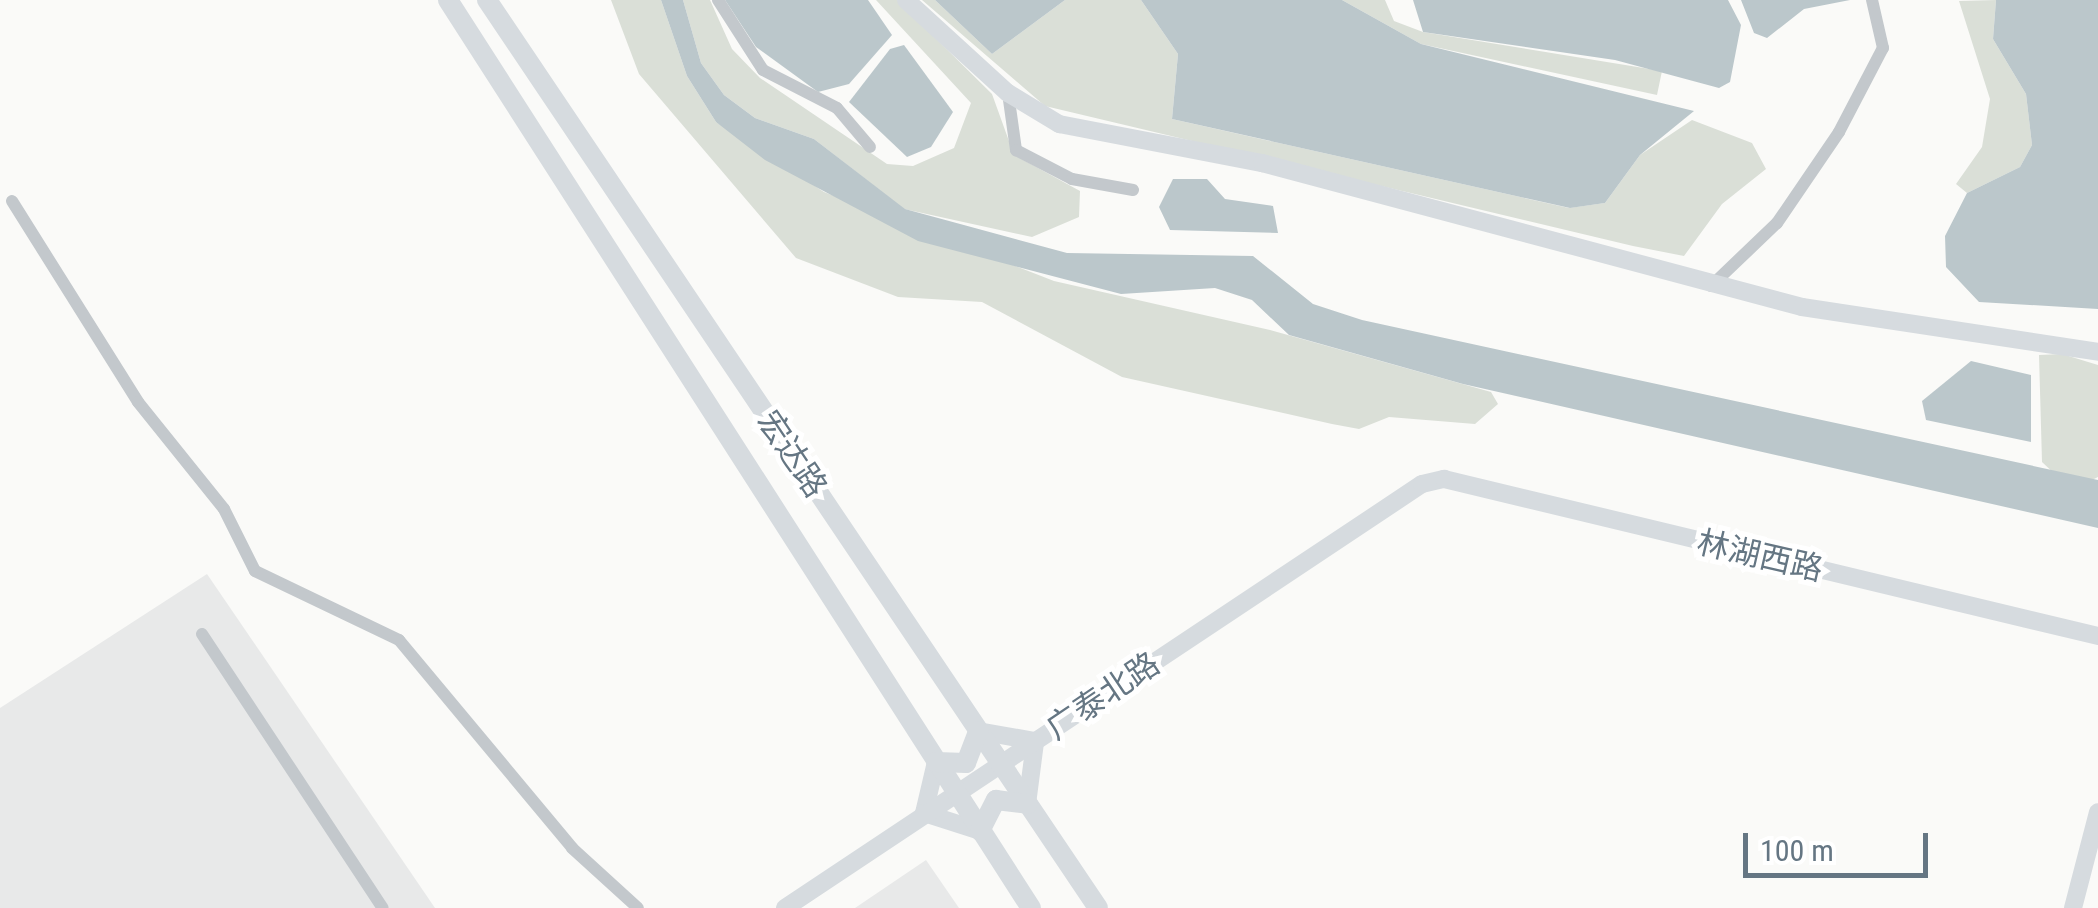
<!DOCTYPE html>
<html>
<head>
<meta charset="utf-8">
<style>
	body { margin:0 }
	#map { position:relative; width:2098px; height:908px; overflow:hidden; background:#fafaf8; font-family:"Roboto Condensed","Noto Sans SC",sans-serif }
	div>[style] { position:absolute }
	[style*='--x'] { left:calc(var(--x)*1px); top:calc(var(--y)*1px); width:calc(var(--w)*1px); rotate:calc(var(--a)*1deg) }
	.built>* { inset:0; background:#e8e9e9 }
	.green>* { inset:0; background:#dadfd7 }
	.water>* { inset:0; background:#bbc7cb }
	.street>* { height:12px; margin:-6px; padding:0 6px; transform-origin:6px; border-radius:6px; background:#c3c8cc }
	.secondary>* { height:18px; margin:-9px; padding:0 9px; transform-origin:9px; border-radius:9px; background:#d6dbdf }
	.primary>* { height:20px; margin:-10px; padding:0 10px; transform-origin:10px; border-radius:10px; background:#d6dbdf }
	span { translate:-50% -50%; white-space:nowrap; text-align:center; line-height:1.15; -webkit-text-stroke:10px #fff; paint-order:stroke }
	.street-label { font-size:32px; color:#657683 }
	.scale { position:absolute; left:1743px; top:833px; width:185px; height:45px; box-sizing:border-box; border:5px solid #657683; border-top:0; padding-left:12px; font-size:30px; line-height:35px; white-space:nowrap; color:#657683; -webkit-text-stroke:8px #fff; paint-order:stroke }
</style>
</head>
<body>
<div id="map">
	<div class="built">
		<i style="clip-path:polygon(207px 574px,435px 908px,0 908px,0 708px)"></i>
		<i style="clip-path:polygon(926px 860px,959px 908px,855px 908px)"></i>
	</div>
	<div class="green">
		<i style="clip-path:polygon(611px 0,661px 0,687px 76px,716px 122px,824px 192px,1054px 281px,1270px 330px,1491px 392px,1498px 404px,1475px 424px,1389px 417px,1359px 429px,1332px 424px,1122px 377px,982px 302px,898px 297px,796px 258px,639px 74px)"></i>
		<i style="clip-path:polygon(683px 0,710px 0,732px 49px,760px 78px,887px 164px,913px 166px,954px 148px,971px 103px,876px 0,897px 0,992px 94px,1014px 155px,1080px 191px,1079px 217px,1032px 237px,904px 209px,814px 139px,755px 118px,724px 95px,701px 63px)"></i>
		<i style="clip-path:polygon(922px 0,935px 0,992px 54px,1065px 0,1141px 0,1178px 54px,1172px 119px,1569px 208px,1605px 203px,1640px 155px,1692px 120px,1752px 143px,1766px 169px,1722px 204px,1684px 256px,1633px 246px,1045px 106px)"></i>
		<i style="clip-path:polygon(1342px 0,1385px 0,1394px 21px,1423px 32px,1662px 71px,1657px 95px,1421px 44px)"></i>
		<i style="clip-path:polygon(1996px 0,1993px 39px,2026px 94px,2032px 145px,2020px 167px,1967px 193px,1956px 184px,1982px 147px,1990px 99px,1959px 1px)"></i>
		<i style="clip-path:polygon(2062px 354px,2098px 365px,2098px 477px,2090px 481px,2059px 478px,2042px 462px,2039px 355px)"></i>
	</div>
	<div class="water">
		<i style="clip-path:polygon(661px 0,683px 0,701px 63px,724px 95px,755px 118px,814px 139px,905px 209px,1067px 253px,1253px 256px,1313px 304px,1362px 320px,2098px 480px,2098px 528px,1463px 384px,1289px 335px,1252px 300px,1215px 288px,1121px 294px,918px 241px,765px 160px,716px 122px,687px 76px)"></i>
		<i style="clip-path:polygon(725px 0,868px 0,892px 35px,849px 84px,818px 92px,756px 47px)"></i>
		<i style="clip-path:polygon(935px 0,1065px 0,992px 54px)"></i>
		<i style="clip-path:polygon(1141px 0,1342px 0,1421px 44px,1694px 111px,1640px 155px,1605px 203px,1570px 208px,1172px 119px,1178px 54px)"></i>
		<i style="clip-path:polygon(1413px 0,1728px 0,1741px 25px,1730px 82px,1719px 88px,1615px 60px,1423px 32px)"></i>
		<i style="clip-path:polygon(1741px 0,1850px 0,1804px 9px,1767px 38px,1754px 33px)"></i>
		<i style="clip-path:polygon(1996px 0,2098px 0,2098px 309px,1979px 302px,1946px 267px,1945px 236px,1967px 193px,2020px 167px,2032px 145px,2026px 94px,1993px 39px)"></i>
		<i style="clip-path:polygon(904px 45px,953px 112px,931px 147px,907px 157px,849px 102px,890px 49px)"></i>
		<i style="clip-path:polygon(1173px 179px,1207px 179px,1225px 199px,1273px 206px,1278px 233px,1170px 230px,1159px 207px)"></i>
		<i style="clip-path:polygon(1971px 361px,2031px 375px,2031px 442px,1926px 420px,1922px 401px)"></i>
	</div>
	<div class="street">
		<i style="--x:718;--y:0;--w:83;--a:57.3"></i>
		<i style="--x:763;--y:70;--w:83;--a:27.2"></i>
		<i style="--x:837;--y:108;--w:51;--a:49.8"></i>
		<i style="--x:1008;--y:93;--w:58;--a:82"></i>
		<i style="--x:1016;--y:150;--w:63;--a:27.4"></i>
		<i style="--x:1072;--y:179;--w:62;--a:10.2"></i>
		<i style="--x:12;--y:201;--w:237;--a:57.9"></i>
		<i style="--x:138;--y:402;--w:137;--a:51.2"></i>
		<i style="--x:224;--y:509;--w:69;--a:63.4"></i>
		<i style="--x:255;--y:571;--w:160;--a:25.6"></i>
		<i style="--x:399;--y:640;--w:271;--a:50.2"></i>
		<i style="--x:572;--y:848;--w:89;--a:42.3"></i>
		<i style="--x:1711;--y:286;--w:91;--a:-43.7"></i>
		<i style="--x:1777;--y:223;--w:110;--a:-55.7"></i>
		<i style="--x:1839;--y:132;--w:95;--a:-62.4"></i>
		<i style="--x:1883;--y:48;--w:49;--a:-102.9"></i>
		<i style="--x:202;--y:634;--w:328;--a:56.6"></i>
	</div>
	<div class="secondary">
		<i style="--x:906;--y:0;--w:138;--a:42.4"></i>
		<i style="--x:1008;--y:93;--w:60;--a:31.3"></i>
		<i style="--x:1059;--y:124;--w:207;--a:10.9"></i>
		<i style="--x:1262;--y:163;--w:559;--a:14.93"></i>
		<i style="--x:1802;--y:307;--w:299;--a:8.6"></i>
		<i style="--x:978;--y:731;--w:58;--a:10"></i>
		<i style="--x:936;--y:762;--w:52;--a:103.2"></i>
		<i style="--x:924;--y:813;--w:59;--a:17.8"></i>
		<i style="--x:1027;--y:804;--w:63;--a:-82.6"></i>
		<i style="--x:785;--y:908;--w:765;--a:-33.65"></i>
		<i style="--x:1422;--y:484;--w:23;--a:-13"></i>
		<i style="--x:1444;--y:479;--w:673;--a:13.5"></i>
		<i style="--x:2073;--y:908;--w:99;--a:-75.4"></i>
	</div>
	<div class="primary">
		<i style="--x:448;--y:0;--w:1079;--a:57.3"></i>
		<i style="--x:487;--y:0;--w:1094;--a:56.06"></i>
		<i style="--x:936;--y:762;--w:30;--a:2"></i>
		<i style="--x:966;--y:763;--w:34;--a:-69"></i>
		<i style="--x:980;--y:831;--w:35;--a:-63"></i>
		<i style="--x:996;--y:800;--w:32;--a:7"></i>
	</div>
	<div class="street-label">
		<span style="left:792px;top:454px;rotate:56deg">宏达路</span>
		<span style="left:1760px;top:556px;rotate:13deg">林湖西路</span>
		<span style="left:1103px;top:696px;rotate:-34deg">广泰北路</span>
	</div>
	<div class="scale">100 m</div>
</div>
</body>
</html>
